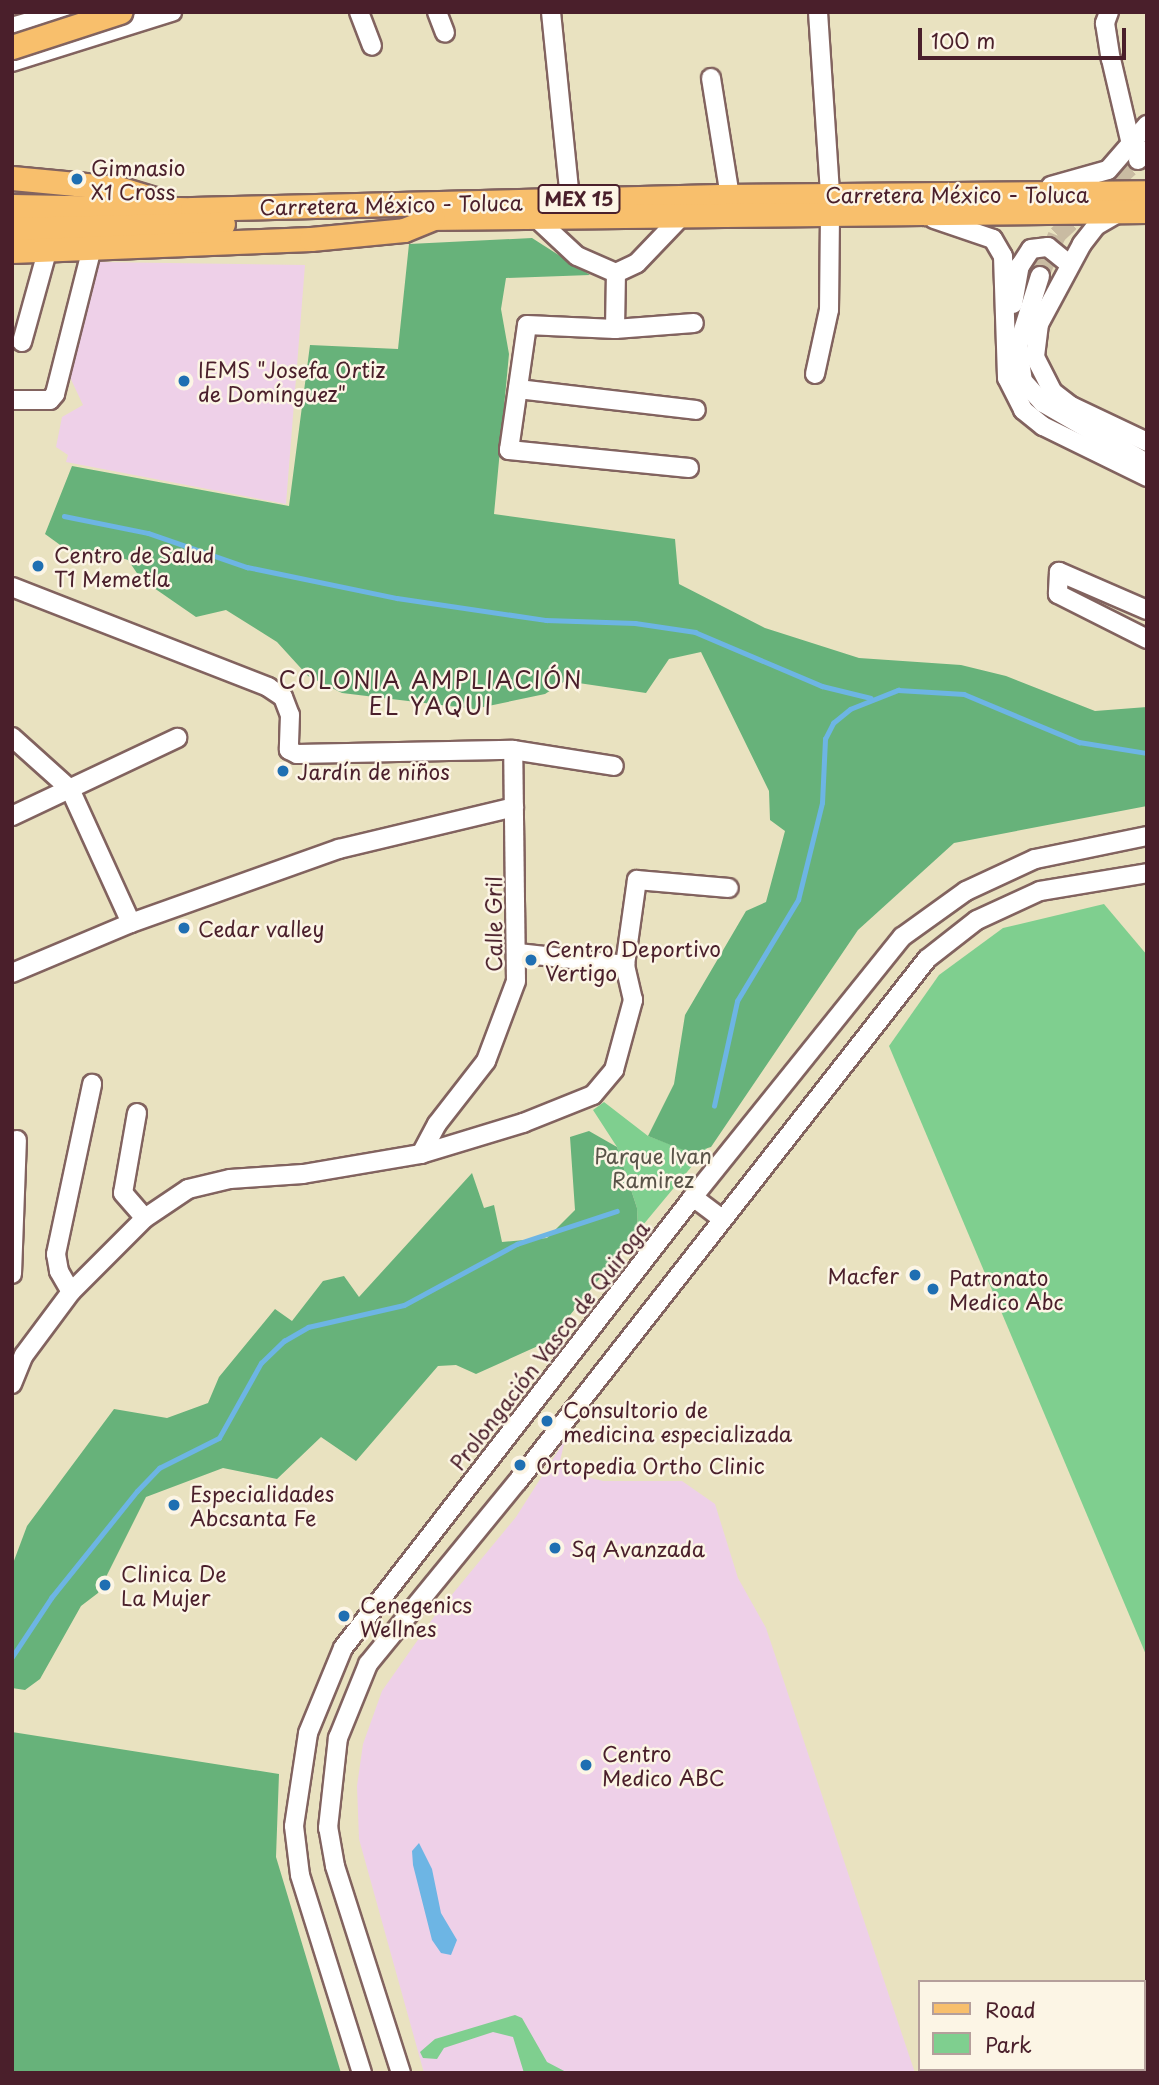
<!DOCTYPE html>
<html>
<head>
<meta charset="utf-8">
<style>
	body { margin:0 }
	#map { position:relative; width:1159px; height:2085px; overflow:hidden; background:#e9e2c0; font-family:"Playpen Sans",sans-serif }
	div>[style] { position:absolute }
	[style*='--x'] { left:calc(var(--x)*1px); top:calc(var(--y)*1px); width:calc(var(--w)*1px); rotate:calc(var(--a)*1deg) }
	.built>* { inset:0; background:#eed0e8 }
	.green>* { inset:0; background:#7fcf8f }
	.forest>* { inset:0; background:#67b27a }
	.water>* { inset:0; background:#6db5e4 }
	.stream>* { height:4.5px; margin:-2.25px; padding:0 2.25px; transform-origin:2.25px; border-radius:2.25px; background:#6db5e4 }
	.minor-tunnel>* { height:18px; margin-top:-9px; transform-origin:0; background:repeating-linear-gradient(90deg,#c9bba2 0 18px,transparent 0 27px) }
	.roads { filter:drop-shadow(2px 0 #82635f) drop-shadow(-2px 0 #82635f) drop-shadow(0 2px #82635f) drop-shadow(0 -2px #82635f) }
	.minor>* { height:18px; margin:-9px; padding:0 9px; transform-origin:9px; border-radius:9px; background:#fff }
	.major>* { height:23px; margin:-11.5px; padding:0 11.5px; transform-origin:11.5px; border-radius:11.5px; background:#f8bf6c }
	.bridges { filter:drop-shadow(2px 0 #82635f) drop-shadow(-2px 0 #82635f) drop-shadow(0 2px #82635f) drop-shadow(0 -2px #82635f) }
	.major-bridge>* { height:23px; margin:-11.5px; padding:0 11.5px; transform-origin:11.5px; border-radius:11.5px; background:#f8bf6c }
	.dots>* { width:19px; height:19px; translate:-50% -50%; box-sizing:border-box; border:4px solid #fcf5e5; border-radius:50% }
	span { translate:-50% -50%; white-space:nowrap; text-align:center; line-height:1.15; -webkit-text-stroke:5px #fcf5e5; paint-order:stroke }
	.shield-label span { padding:2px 5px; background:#fcf5e5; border:2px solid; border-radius:5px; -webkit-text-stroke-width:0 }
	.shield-label { font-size:19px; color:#4a1f2b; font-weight:700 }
	.poi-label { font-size:21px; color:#4a1f2b }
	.left { translate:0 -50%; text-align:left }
	.right { translate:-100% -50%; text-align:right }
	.street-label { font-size:21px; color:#4a1f2b }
	.park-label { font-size:21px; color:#5a5449 }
	.neighbourhood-label { font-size:23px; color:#4a1f2b; letter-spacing:2px }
	.frame { position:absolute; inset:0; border:14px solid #4a1f2b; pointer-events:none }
	.legend { position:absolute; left:918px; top:1980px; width:228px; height:91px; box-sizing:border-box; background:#fcf5e5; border:2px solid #b59f9b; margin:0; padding:9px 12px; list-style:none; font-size:21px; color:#4a1f2b }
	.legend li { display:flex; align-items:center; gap:14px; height:35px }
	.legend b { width:35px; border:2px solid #b59f9b }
	.scale { position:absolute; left:918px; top:28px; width:208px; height:32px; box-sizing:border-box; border:4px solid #4a1f2b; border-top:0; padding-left:9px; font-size:21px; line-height:24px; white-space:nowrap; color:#4a1f2b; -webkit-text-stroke:5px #fcf5e5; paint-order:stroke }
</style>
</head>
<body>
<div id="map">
	<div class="built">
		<i style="clip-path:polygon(99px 262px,305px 265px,286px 504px,66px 462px,68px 455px,56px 447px,62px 417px,83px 405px,68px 373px)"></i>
		<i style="clip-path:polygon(565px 1440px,560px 1461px,574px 1474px,603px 1481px,682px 1481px,715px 1504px,738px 1578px,766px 1628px,915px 2073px,424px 2073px,359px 1839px,357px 1786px,363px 1744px,382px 1691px,436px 1614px,516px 1517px)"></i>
	</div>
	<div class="green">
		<i style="clip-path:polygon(1104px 904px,1147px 955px,1147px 1657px,889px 1046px,939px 975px,1003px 928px)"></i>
		<i style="clip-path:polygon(604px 1102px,648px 1136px,691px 1152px,707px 1148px,638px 1231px,637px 1208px,617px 1147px,593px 1110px)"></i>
		<i style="clip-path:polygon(515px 2015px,522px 2018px,547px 2062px,568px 2073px,524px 2073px,513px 2037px,493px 2032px,444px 2048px,437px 2059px,423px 2058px,420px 2052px,435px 2039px)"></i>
	</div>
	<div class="forest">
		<i style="clip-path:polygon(532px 238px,590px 275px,506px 278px,501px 309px,509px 354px,494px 514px,675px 539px,679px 584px,765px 628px,859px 658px,961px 665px,1006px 676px,1095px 711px,1147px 707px,1147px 806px,954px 843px,858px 930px,711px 1147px,691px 1153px,648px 1136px,674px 1084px,685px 1015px,746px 911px,766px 902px,785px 831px,770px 820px,769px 791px,701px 652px,669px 659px,646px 693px,565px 681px,545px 694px,474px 709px,342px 693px,308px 676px,277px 642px,226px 610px,196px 617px,141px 579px,128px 560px,110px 554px,100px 560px,74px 555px,45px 534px,72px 466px,289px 506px,310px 345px,398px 349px,409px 244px)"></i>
		<i style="clip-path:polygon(589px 1131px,617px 1147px,637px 1208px,638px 1231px,549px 1341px,476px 1374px,456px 1365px,438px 1366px,356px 1461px,321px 1437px,277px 1479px,223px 1468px,146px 1497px,98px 1593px,81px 1606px,40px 1679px,25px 1690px,12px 1688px,12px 1566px,27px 1526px,114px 1409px,167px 1418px,208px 1403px,219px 1377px,275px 1309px,292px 1321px,323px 1281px,344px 1276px,359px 1297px,472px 1173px,484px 1208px,494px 1205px,502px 1242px,547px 1238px,575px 1210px,570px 1137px)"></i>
		<i style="clip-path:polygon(12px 1732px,279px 1774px,276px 1857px,341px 2073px,12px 2073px)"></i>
	</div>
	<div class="water">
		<i style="clip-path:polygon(419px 1843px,432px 1869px,441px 1913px,457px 1940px,451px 1955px,441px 1953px,432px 1940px,413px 1865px,412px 1851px)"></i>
	</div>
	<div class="stream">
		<i style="--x:64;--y:516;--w:86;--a:11.4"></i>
		<i style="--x:148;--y:533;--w:105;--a:19"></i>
		<i style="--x:247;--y:567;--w:153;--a:11.7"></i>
		<i style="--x:397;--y:598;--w:151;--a:8.4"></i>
		<i style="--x:546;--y:620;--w:89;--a:1.9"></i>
		<i style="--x:635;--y:623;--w:61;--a:8.5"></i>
		<i style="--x:695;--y:632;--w:138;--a:23"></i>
		<i style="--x:822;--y:686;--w:50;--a:13.8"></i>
		<i style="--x:714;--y:1106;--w:107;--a:-77.6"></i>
		<i style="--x:737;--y:1001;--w:118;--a:-58.9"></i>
		<i style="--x:798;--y:900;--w:100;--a:-76.1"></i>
		<i style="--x:822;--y:803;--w:64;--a:-87.3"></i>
		<i style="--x:825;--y:739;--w:18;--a:-63"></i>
		<i style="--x:833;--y:723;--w:22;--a:-39"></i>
		<i style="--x:850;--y:709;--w:52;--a:-21.6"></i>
		<i style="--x:898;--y:690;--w:66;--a:3.5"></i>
		<i style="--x:964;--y:694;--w:125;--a:22.7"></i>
		<i style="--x:1079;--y:742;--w:69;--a:9.2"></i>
		<i style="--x:12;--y:1657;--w:71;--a:-56.5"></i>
		<i style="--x:51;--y:1598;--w:137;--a:-51.2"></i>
		<i style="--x:137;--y:1491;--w:32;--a:-46"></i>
		<i style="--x:159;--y:1468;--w:67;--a:-26.6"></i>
		<i style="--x:219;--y:1438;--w:86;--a:-60.8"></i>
		<i style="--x:261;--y:1363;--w:32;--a:-44"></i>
		<i style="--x:284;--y:1341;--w:28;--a:-30"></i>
		<i style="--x:308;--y:1327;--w:98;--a:-12.9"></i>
		<i style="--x:404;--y:1305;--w:128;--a:-28.4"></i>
		<i style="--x:517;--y:1244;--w:105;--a:-18.3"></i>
	</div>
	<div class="minor-tunnel">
		<i style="--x:1040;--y:276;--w:44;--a:-67.5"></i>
		<i style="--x:1057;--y:235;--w:110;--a:-42.8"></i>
	</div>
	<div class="roads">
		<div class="minor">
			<i style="--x:359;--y:12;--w:36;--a:69"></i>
			<i style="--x:437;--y:12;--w:22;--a:69"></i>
			<i style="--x:551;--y:12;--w:188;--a:84.2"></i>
			<i style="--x:818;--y:12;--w:183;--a:86.2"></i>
			<i style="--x:1109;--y:12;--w:12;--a:110"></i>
			<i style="--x:1105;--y:23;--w:36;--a:81"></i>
			<i style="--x:1111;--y:59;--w:87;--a:76.8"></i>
			<i style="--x:12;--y:27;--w:53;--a:-16.4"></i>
			<i style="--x:12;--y:62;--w:168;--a:-17.4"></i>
			<i style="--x:711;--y:78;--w:120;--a:80.9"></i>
			<i style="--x:1138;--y:160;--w:13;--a:-48"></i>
			<i style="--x:1051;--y:186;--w:59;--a:-15.7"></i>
			<i style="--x:1108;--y:170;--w:60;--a:-49.1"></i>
			<i style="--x:1120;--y:212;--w:28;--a:150"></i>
			<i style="--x:1096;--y:226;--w:23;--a:128"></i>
			<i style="--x:1082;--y:244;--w:91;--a:118.3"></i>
			<i style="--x:1039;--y:324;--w:33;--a:97"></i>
			<i style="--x:1035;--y:357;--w:39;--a:63"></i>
			<i style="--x:1053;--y:392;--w:23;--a:38"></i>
			<i style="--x:1071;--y:406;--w:84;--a:25.3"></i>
			<i style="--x:535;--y:217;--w:57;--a:42.9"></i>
			<i style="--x:577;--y:256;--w:43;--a:23.6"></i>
			<i style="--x:616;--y:273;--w:23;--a:-25"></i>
			<i style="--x:637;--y:263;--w:64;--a:-46.3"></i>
			<i style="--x:934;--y:219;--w:62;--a:18.7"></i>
			<i style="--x:993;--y:239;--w:20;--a:60"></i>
			<i style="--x:1003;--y:256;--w:122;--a:88.1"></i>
			<i style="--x:1007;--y:378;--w:36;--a:63"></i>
			<i style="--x:1023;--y:410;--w:26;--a:39"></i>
			<i style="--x:1043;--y:426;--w:116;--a:26.1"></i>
			<i style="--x:1040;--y:276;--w:73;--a:107.4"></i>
			<i style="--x:1018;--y:346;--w:35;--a:82"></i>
			<i style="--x:1023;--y:381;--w:30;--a:48"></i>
			<i style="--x:1043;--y:403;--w:120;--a:30"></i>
			<i style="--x:1013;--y:304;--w:39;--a:-80"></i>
			<i style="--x:1020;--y:266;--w:20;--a:-57"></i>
			<i style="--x:1031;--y:249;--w:17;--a:-7"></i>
			<i style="--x:1048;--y:247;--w:28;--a:39"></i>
			<i style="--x:615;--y:329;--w:56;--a:-89"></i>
			<i style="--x:22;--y:342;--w:86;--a:-74.5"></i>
			<i style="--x:815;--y:374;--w:66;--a:-77.7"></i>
			<i style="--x:829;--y:310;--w:94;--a:-89.4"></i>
			<i style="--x:518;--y:389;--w:179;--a:6.7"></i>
			<i style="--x:12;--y:400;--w:38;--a:0"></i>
			<i style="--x:50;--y:400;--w:8;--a:-50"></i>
			<i style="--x:55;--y:394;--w:142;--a:-75.8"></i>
			<i style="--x:689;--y:468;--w:181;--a:-174.3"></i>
			<i style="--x:509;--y:450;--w:126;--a:-81.8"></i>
			<i style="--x:527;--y:325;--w:88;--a:2.6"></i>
			<i style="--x:615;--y:329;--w:79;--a:-4.3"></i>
			<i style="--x:12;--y:587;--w:275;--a:21.3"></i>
			<i style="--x:268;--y:687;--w:18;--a:34"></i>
			<i style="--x:283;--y:697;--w:19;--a:69"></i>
			<i style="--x:290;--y:715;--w:35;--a:92"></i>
			<i style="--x:289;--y:750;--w:9;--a:27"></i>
			<i style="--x:297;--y:754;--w:216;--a:-1.1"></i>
			<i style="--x:513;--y:750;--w:102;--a:9"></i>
			<i style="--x:1147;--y:610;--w:96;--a:-156.6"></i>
			<i style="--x:1059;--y:572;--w:22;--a:93"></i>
			<i style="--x:1058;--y:594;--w:100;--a:26.8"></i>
			<i style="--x:12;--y:737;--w:78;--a:41.9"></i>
			<i style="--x:70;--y:789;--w:147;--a:65.5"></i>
			<i style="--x:12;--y:816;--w:183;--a:-25.3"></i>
			<i style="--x:518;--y:953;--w:108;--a:6.4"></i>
			<i style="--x:12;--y:973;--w:129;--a:-22.8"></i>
			<i style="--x:131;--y:923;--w:221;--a:-19.6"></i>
			<i style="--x:339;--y:849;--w:180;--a:-13.5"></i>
			<i style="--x:137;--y:1113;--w:81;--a:99.9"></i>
			<i style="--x:123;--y:1193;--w:33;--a:49"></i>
			<i style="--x:421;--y:1154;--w:34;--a:-62"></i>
			<i style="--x:437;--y:1124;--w:80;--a:-52.1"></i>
			<i style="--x:486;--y:1061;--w:85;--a:-69.4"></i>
			<i style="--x:516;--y:981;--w:231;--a:-90.7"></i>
			<i style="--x:693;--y:1197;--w:36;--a:37"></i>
			<i style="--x:12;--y:1274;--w:134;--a:-87.9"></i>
			<i style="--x:71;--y:1292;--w:24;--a:-120"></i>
			<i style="--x:59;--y:1271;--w:17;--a:-100"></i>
			<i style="--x:56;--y:1254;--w:174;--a:-78"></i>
			<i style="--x:12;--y:1384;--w:31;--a:-68"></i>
			<i style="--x:24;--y:1355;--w:79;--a:-53.3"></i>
			<i style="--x:71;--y:1292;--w:105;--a:-45"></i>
			<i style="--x:145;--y:1218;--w:52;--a:-34"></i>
			<i style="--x:188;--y:1189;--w:43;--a:-13.4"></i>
			<i style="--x:230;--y:1179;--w:73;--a:-3.9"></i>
			<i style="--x:303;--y:1174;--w:120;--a:-9.6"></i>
			<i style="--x:421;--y:1154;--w:107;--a:-16.9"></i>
			<i style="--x:523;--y:1123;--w:75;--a:-21.8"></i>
			<i style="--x:593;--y:1095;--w:33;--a:-50"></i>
			<i style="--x:614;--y:1070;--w:73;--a:-74.8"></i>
			<i style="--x:633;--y:1000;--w:36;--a:-103"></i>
			<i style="--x:625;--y:965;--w:86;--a:-82"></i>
			<i style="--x:637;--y:880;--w:92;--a:5"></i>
			<i style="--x:1143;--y:2054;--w:4;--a:0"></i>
			<i style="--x:362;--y:2073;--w:207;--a:-107.4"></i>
			<i style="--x:300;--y:1875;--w:49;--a:-97"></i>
			<i style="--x:294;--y:1826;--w:94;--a:-81.4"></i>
			<i style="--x:308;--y:1733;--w:92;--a:-67.6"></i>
			<i style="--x:343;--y:1648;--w:571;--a:-52.19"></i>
			<i style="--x:693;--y:1197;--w:334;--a:-51.2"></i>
			<i style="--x:902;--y:937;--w:79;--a:-35.7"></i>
			<i style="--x:966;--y:891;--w:76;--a:-24.9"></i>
			<i style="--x:1035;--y:859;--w:114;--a:-11.6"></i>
			<i style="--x:401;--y:2073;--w:217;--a:-107.7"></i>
			<i style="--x:335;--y:1866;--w:39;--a:-100"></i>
			<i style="--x:328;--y:1828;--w:91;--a:-83.7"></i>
			<i style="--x:338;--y:1738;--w:80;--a:-67.9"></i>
			<i style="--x:368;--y:1664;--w:237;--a:-50.7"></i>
			<i style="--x:518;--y:1481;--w:663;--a:-51.92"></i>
			<i style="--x:927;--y:959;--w:63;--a:-38"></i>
			<i style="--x:977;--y:920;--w:69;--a:-24.7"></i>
			<i style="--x:1040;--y:891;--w:109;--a:-9.5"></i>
			<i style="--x:994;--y:2073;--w:14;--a:-17"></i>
		</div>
		<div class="major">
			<i style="--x:12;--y:178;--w:106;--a:5.4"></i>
			<i style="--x:118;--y:188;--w:45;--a:16.8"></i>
			<i style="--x:12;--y:206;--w:180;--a:1"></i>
			<i style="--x:192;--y:209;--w:528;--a:-1.41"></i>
			<i style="--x:720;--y:196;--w:427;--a:-0.5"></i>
			<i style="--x:425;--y:218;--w:722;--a:-0.56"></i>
			<i style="--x:12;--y:229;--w:211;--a:-1.4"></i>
			<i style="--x:12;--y:251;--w:299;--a:-2.3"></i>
			<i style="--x:311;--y:239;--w:93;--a:-5.5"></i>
			<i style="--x:404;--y:230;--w:31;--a:-22"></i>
		</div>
	</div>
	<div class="bridges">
		<div class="major-bridge">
			<i style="--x:12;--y:47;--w:114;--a:-18"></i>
		</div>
	</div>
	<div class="dots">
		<i style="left:77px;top:179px;background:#1f6fb2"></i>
		<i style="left:184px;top:381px;background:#1f6fb2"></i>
		<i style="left:38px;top:566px;background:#1f6fb2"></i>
		<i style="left:283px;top:771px;background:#1f6fb2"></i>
		<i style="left:184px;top:928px;background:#1f6fb2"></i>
		<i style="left:531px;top:960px;background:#1f6fb2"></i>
		<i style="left:915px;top:1275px;background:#1f6fb2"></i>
		<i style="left:933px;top:1289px;background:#1f6fb2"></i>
		<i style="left:547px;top:1421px;background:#1f6fb2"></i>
		<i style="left:520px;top:1465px;background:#1f6fb2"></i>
		<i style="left:174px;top:1505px;background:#1f6fb2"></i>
		<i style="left:555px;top:1548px;background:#1f6fb2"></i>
		<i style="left:105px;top:1585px;background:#1f6fb2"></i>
		<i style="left:344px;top:1616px;background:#1f6fb2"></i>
		<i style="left:586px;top:1765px;background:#1f6fb2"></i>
	</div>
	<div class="shield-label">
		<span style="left:579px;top:199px">MEX 15</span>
	</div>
	<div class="poi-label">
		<span class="left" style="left:91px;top:179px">Gimnasio<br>X1 Cross</span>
		<span class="left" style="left:198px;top:381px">IEMS "Josefa Ortiz<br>de Domínguez"</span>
		<span class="left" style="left:54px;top:566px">Centro de Salud<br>T1 Memetla</span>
		<span class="left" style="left:297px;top:771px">Jardín de niños</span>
		<span class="left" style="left:198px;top:928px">Cedar valley</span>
		<span class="left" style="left:545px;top:960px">Centro Deportivo<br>Vertigo</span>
		<span class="right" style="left:899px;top:1275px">Macfer</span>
		<span class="left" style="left:949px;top:1289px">Patronato<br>Medico Abc</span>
		<span class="left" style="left:563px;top:1421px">Consultorio de<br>medicina especializada</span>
		<span class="left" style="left:536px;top:1465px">Ortopedia Ortho Clinic</span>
		<span class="left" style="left:190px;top:1505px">Especialidades<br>Abcsanta Fe</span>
		<span class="left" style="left:571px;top:1548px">Sq Avanzada</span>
		<span class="left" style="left:121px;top:1585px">Clinica De<br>La Mujer</span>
		<span class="left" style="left:360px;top:1616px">Cenegenics<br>Wellnes</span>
		<span class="left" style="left:602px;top:1765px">Centro<br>Medico ABC</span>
	</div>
	<div class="street-label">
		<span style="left:957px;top:194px">Carretera México - Toluca</span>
		<span style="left:391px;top:204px;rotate:-1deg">Carretera México - Toluca</span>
		<span style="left:493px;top:924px;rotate:-90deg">Calle Gril</span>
		<span style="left:549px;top:1345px;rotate:-52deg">Prolongación Vasco de Quiroga</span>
	</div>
	<div class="park-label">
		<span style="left:653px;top:1167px">Parque Ivan<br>Ramirez</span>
	</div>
	<div class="neighbourhood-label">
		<span style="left:431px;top:693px">COLONIA AMPLIACIÓN<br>EL YAQUI</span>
	</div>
	<div class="frame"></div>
	<ul class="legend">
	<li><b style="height:9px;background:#f8bf6c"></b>Road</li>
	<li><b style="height:19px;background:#7fcf8f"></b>Park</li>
	</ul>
	<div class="scale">100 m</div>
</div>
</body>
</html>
